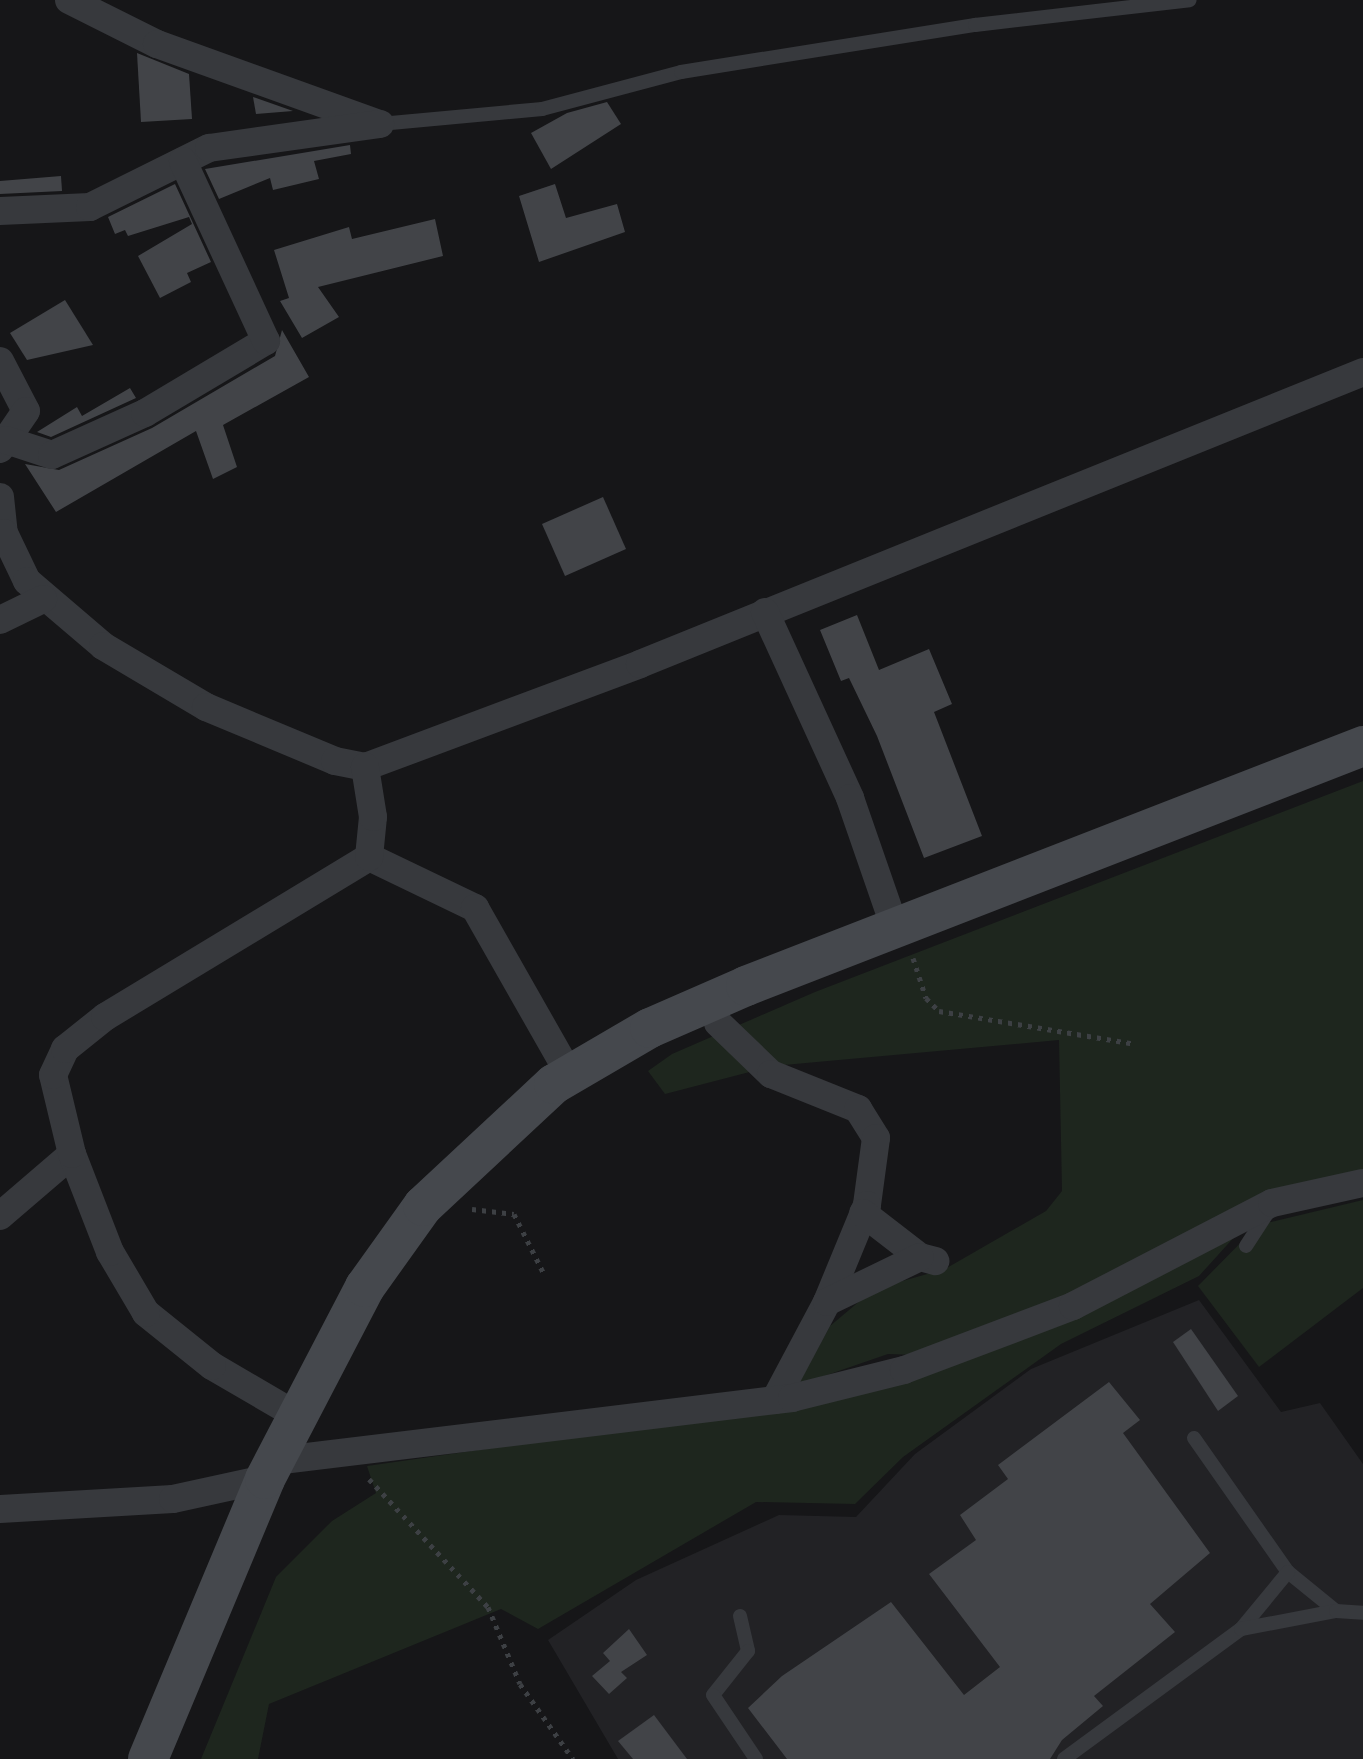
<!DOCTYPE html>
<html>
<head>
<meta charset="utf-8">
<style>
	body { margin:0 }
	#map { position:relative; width:1363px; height:1759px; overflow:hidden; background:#161618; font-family:Rubik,sans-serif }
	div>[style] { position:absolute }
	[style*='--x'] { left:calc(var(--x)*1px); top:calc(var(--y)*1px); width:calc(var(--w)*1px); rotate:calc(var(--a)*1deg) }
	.built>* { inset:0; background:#222225 }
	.green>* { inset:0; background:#1e261e }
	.building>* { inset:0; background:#424448 }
	.path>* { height:5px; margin-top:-2.5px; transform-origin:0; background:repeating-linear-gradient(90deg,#3d4044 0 4px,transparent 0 10px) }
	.lane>* { height:14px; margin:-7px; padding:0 7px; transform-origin:7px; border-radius:7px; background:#37393d }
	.street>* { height:28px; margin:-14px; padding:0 14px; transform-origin:14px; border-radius:14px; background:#37393d }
	.secondary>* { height:40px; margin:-20px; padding:0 20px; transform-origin:20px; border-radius:20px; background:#45484d }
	span { translate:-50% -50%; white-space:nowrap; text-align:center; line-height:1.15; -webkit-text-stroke:6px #111113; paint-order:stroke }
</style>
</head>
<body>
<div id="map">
	<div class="built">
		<i style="clip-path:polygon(1199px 1300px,1281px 1412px,1320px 1403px,1363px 1464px,1363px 1759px,618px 1759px,548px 1640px,636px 1580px,779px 1515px,856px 1517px,915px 1454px,1031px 1369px)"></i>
	</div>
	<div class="green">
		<i style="clip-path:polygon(1363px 781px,1363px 1173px,1254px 1197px,1109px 1277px,917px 1355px,888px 1354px,798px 1385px,830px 1326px,874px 1289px,945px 1269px,1046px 1211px,1062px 1191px,1059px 1040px,773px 1066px,665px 1094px,648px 1071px,672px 1054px,815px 992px)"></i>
		<i style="clip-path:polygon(1363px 1200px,1363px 1288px,1259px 1367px,1198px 1286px,1258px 1225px)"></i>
		<i style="clip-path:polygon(1247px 1223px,1199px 1276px,1061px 1344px,903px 1457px,855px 1504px,756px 1502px,538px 1629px,501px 1609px,269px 1704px,258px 1759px,201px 1759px,276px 1577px,332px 1521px,376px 1493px,367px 1466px,788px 1406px)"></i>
	</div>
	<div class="building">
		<i style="clip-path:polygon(137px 53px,189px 74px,192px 119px,141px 122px)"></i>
		<i style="clip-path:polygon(253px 97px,293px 111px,256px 114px)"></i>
		<i style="clip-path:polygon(607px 102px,621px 124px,551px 169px,531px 133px,567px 113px)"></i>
		<i style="clip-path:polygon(350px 145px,351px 154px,314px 161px,319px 179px,273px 190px,270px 178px,219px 199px,205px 169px)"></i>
		<i style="clip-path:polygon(61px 176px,62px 191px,0 194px,0 181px)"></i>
		<i style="clip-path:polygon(175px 184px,211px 262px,187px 273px,191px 282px,160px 298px,138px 256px,192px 224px,189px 217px,128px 236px,125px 230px,115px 234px,108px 217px)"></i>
		<i style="clip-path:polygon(555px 184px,566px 218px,617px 204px,625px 232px,539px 262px,519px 196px)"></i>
		<i style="clip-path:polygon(435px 219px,443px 256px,318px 287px,339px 317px,302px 338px,280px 301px,289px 298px,274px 250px,349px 227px,352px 239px)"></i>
		<i style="clip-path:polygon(65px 300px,93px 345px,27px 360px,10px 333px)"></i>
		<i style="clip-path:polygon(282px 330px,309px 377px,223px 425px,237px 467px,213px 479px,196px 431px,56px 512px,25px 464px,59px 470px,152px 428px,275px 356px)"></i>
		<i style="clip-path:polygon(130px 388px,136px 398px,51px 437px,37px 432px,77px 407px,82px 416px)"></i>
		<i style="clip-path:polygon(603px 497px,626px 549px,565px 576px,542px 524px)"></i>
		<i style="clip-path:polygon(857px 615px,879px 670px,929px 649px,952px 704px,934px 712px,982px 836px,924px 858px,877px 736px,849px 678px,841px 681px,820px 630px)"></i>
		<i style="clip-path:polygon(1191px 1329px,1238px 1396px,1218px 1411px,1173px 1342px)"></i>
		<i style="clip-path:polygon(1109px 1382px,1140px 1420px,1123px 1433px,1210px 1553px,1150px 1604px,1175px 1632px,1094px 1696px,1103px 1706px,1062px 1740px,1050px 1759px,787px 1759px,748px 1708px,782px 1676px,891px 1602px,964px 1695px,1000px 1667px,929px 1574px,976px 1540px,960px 1515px,1008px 1479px,998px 1465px)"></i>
		<i style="clip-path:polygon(629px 1629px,647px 1655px,621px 1672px,627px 1678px,609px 1694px,592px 1676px,610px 1661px,603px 1653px)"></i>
		<i style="clip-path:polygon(654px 1715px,687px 1759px,633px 1759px,618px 1741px)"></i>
	</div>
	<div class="path">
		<i style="--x:913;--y:958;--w:42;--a:72"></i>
		<i style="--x:926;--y:998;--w:18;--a:45"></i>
		<i style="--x:939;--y:1011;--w:195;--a:9.5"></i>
		<i style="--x:472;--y:1209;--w:42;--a:6.8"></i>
		<i style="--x:514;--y:1214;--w:67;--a:63.4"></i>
		<i style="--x:369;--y:1479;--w:175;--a:47.1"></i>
		<i style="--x:488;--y:1607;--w:83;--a:67.4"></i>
		<i style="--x:520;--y:1684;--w:92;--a:54.8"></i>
	</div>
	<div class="lane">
		<i style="--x:380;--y:124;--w:163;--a:-5.3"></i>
		<i style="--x:542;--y:109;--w:144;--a:-14.9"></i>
		<i style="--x:681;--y:72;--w:298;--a:-9.1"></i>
		<i style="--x:975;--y:25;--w:216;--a:-6.6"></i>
		<i style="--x:1246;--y:1246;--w:44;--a:-57"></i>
		<i style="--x:1194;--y:1438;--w:164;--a:55"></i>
		<i style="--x:1288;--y:1572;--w:62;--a:39.1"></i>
		<i style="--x:740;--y:1616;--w:36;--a:77"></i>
		<i style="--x:748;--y:1651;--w:56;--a:128.5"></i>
		<i style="--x:713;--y:1695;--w:77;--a:56.1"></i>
		<i style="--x:1241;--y:1629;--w:74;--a:-50.5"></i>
		<i style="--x:1064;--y:1759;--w:220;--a:-36.3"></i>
		<i style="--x:1241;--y:1629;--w:97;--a:-10.7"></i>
		<i style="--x:1336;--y:1611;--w:27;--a:4"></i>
	</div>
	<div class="street">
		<i style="--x:69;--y:0;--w:98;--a:26.6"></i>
		<i style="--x:157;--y:44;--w:236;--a:19.8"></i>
		<i style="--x:0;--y:211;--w:90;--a:-2.5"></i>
		<i style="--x:90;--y:207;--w:133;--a:-26.4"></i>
		<i style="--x:209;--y:148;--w:173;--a:-8"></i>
		<i style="--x:0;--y:361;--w:56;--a:62.5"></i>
		<i style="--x:26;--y:411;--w:46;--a:124.4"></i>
		<i style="--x:6;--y:440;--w:48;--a:18.1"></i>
		<i style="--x:52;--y:455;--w:102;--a:-24.3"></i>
		<i style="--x:145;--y:413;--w:141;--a:-30.8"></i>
		<i style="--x:266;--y:341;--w:198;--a:-114.8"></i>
		<i style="--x:0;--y:497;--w:36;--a:84"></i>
		<i style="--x:4;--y:533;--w:53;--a:64.4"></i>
		<i style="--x:27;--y:581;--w:100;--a:40.5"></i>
		<i style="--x:103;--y:646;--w:120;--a:30.6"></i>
		<i style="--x:206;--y:707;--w:140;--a:22.7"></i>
		<i style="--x:335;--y:761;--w:31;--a:11"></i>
		<i style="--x:365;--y:767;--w:294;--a:-20.5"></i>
		<i style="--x:640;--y:664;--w:780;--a:-21.99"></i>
		<i style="--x:765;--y:612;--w:205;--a:65.4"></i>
		<i style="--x:850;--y:798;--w:138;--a:70.9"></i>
		<i style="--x:0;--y:620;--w:48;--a:-26"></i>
		<i style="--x:369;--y:857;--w:118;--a:25.7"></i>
		<i style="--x:475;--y:908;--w:192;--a:60.4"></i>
		<i style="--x:718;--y:1023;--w:74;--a:43.9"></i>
		<i style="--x:771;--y:1074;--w:94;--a:21.9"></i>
		<i style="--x:858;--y:1109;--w:34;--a:58"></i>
		<i style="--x:876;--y:1138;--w:68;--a:97.7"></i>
		<i style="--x:867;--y:1205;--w:105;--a:112.4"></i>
		<i style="--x:827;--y:1302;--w:111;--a:118"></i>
		<i style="--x:863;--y:1213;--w:72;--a:37.7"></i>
		<i style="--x:920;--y:1257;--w:16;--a:15"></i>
		<i style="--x:0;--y:1216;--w:95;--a:-40.7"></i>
		<i style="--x:827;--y:1302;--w:103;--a:-25.8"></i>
		<i style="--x:296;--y:1415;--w:97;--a:-149.7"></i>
		<i style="--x:212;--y:1366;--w:85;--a:-141.2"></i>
		<i style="--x:146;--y:1313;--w:71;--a:-120.5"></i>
		<i style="--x:110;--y:1252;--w:105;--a:-111.2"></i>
		<i style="--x:72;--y:1154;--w:81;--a:-103.5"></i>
		<i style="--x:53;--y:1075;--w:29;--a:-65"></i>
		<i style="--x:65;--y:1049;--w:51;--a:-38.7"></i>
		<i style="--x:105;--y:1017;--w:309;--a:-31.2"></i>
		<i style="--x:369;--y:857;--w:40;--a:-84.3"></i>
		<i style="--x:373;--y:817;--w:51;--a:-99.1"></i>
		<i style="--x:274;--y:1461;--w:522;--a:-6.93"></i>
		<i style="--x:792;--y:1398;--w:115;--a:-14"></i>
		<i style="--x:904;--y:1370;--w:181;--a:-20.7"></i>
		<i style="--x:1073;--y:1306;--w:224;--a:-27.4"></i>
		<i style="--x:1272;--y:1203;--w:93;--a:-12.4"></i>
		<i style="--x:0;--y:1509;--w:173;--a:-3.3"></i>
		<i style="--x:173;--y:1499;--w:94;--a:-12.3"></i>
	</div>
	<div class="secondary">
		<i style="--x:148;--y:1759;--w:303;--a:-67.3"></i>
		<i style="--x:265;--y:1479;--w:216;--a:-62.5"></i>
		<i style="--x:365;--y:1287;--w:100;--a:-54.4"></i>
		<i style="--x:423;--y:1206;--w:179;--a:-43"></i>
		<i style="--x:554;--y:1084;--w:111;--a:-30.3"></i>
		<i style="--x:650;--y:1028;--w:105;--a:-23.6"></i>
		<i style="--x:746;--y:986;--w:662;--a:-21.25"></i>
	</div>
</div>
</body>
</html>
